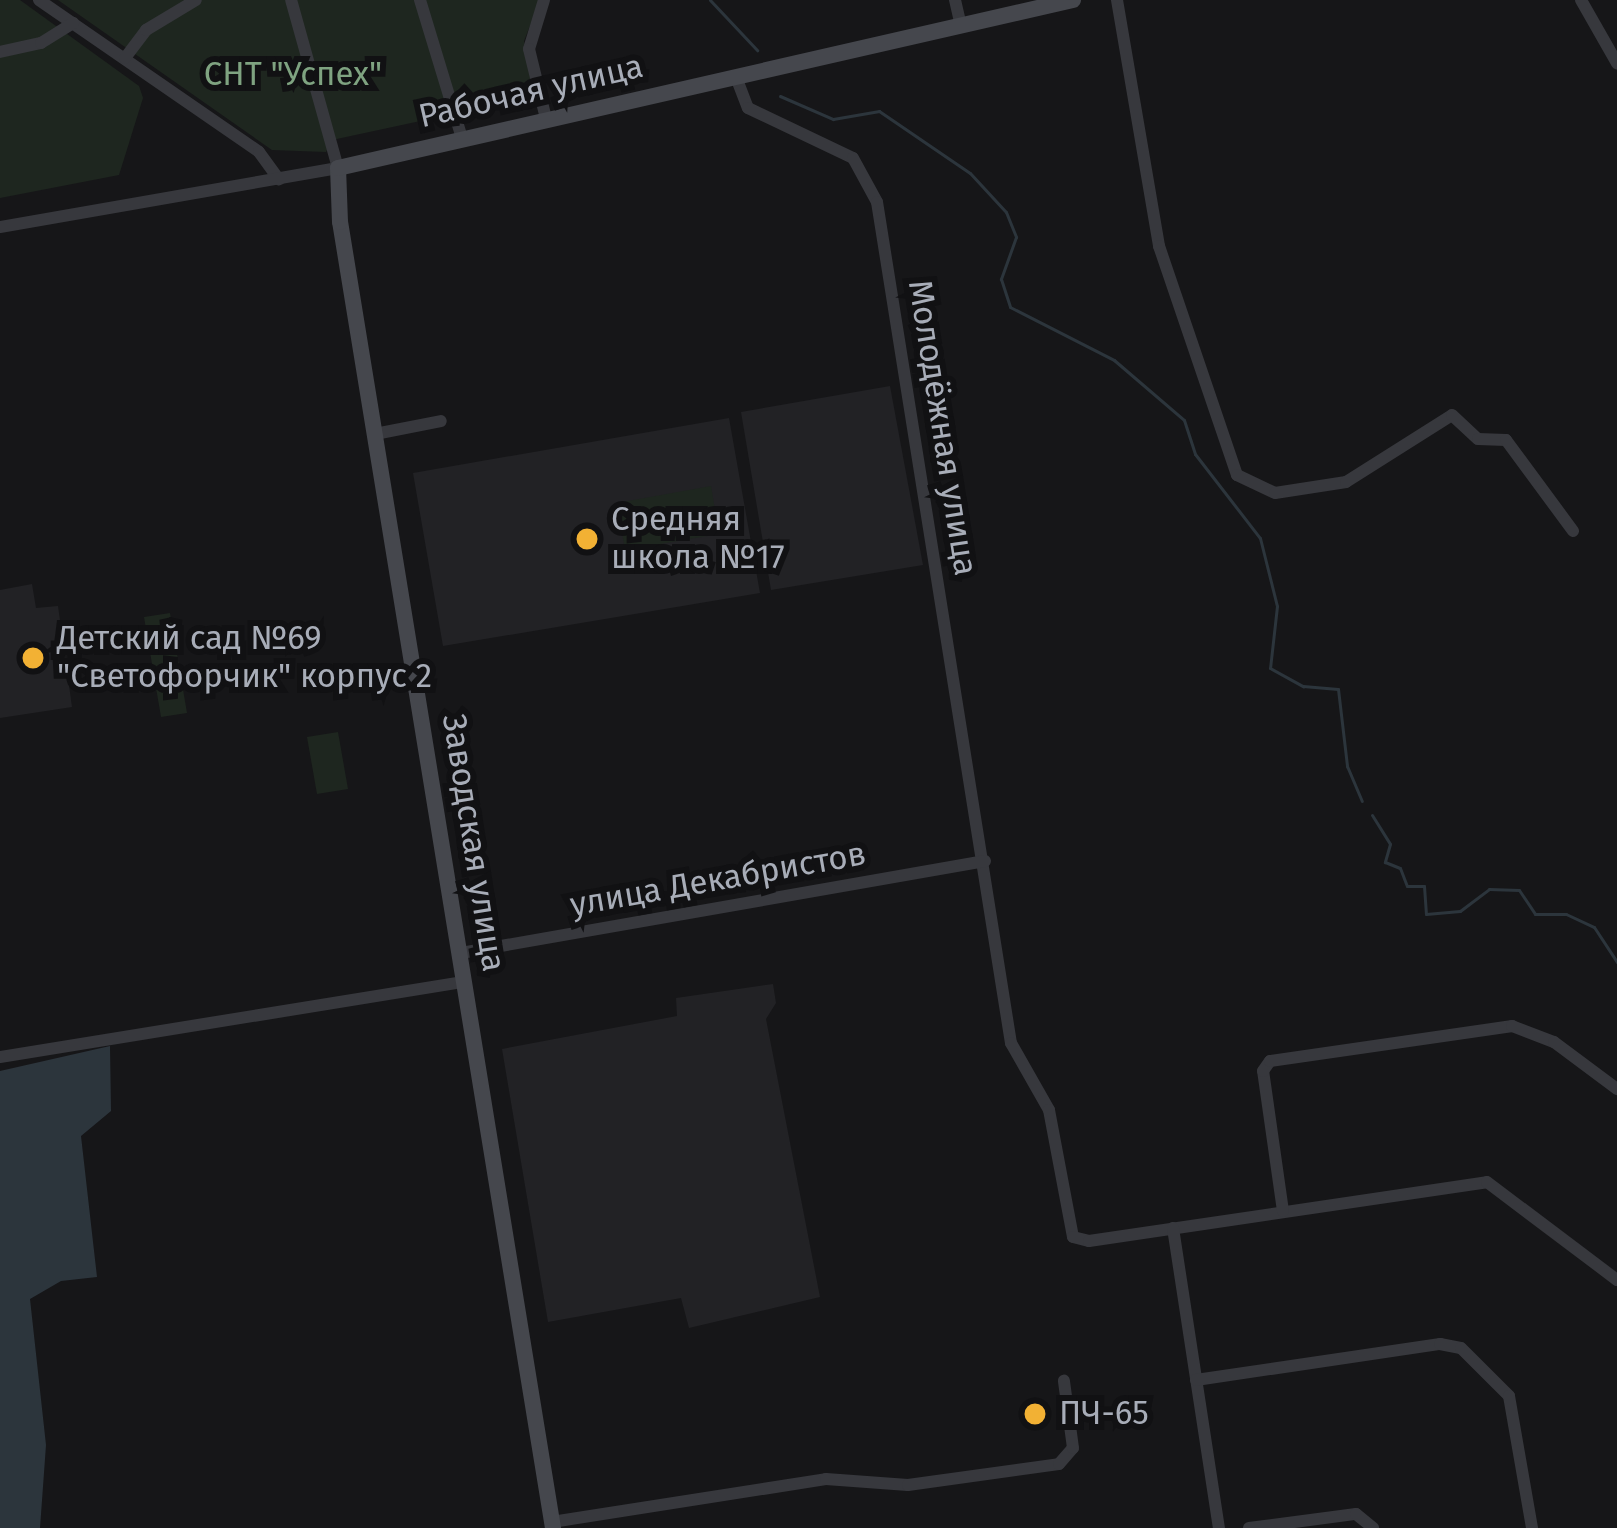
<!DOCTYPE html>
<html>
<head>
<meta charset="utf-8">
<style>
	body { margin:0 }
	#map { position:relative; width:1617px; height:1528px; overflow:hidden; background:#161618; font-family:"Fira Sans",sans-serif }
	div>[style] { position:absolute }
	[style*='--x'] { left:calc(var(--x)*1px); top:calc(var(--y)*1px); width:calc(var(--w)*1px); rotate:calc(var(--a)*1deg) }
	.built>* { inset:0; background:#222225 }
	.green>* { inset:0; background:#1e261f }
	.water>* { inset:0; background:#2c353c }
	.stream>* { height:3px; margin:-1.5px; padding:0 1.5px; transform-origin:1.5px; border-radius:1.5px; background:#2c353c }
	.street>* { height:12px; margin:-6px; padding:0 6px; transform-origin:6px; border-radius:6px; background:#37383d }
	.secondary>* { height:16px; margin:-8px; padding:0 8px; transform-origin:8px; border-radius:8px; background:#45474d }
	.dots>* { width:33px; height:33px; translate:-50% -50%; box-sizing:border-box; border:6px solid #111113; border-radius:50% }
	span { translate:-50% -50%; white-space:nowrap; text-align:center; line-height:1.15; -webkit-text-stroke:12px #111113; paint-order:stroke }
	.park-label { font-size:33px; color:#7fa381 }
	.street-label { font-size:33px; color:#a8adb8 }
	.poi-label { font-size:33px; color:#a8adb8 }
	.left { translate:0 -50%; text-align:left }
</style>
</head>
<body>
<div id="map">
	<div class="built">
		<i style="clip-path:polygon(890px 386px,923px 565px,771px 590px,741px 412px)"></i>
		<i style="clip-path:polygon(729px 418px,760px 593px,443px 646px,413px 473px)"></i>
		<i style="clip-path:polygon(32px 584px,36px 608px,58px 606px,72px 707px,0 718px,0 590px)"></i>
		<i style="clip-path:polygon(773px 984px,776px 1003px,766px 1019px,820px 1297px,689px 1328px,681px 1298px,548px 1322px,502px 1049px,677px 1016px,676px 998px)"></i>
	</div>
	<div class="green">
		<i style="clip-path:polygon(0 0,20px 0,139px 86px,143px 98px,119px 175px,0 198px)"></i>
		<i style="clip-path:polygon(58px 0,540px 0,524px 41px,537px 96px,332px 140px,326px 152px,272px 150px)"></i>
		<i style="clip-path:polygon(711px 486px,719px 534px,625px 550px,617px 503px)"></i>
		<i style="clip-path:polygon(170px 613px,187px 713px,161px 717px,144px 617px)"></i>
		<i style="clip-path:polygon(338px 732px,348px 789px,317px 794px,307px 737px)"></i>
	</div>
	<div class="water">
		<i style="clip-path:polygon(110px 1046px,111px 1111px,81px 1136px,97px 1277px,61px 1281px,30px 1299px,46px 1445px,40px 1528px,0 1528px,0 1071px)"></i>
	</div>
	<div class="stream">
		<i style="--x:710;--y:0;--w:69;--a:46.8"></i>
		<i style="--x:780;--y:96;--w:58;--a:23.5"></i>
		<i style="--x:833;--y:119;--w:47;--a:-9.9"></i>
		<i style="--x:879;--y:111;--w:110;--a:34.3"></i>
		<i style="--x:970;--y:173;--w:53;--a:47.3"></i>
		<i style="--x:1006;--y:212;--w:27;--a:68"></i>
		<i style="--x:1016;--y:237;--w:45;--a:109.7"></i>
		<i style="--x:1001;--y:279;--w:29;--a:72"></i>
		<i style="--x:1010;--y:307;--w:117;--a:27"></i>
		<i style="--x:1114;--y:360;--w:92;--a:40.6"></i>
		<i style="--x:1184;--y:420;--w:36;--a:72"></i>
		<i style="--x:1195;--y:454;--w:106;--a:52.3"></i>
		<i style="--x:1260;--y:538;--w:70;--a:76"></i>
		<i style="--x:1277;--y:606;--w:62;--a:96.4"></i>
		<i style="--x:1270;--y:668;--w:38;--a:29"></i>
		<i style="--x:1303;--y:686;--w:35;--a:5"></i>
		<i style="--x:1338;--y:689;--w:78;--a:83.3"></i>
		<i style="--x:1347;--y:766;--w:38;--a:67"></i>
		<i style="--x:1372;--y:815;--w:34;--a:58"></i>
		<i style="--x:1390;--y:844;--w:19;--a:106"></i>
		<i style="--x:1385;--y:862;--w:16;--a:22"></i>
		<i style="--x:1400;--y:868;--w:19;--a:69"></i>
		<i style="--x:1407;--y:886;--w:17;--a:0"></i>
		<i style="--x:1424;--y:886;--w:28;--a:86"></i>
		<i style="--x:1426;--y:914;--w:34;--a:-5"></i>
		<i style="--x:1460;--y:911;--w:36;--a:-37"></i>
		<i style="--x:1489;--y:889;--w:30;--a:2"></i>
		<i style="--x:1519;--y:890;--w:29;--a:56"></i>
		<i style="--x:1535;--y:914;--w:31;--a:0"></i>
		<i style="--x:1566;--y:914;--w:31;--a:25"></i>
		<i style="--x:1594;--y:927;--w:42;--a:56.7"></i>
	</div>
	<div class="street">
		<i style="--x:39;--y:0;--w:267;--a:34.6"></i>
		<i style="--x:259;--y:152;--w:34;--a:54"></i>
		<i style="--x:420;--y:0;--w:144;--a:73.1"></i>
		<i style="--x:544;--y:0;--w:51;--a:107"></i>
		<i style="--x:529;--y:49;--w:72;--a:76.3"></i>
		<i style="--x:955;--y:0;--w:27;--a:77"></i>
		<i style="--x:1117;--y:0;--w:250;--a:80.3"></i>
		<i style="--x:1159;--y:246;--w:242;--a:71.2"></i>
		<i style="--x:1237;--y:475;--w:42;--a:25.3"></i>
		<i style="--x:1275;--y:493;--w:72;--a:-8.8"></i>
		<i style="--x:1346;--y:482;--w:125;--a:-32.3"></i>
		<i style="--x:1452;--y:415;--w:35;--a:43"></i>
		<i style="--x:1478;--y:439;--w:28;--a:2"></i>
		<i style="--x:1506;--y:440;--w:113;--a:53.6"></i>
		<i style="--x:1581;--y:0;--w:73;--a:60.3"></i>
		<i style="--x:0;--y:52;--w:42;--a:-12.4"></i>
		<i style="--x:41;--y:43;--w:38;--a:-32"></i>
		<i style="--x:125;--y:58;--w:35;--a:-53"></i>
		<i style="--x:146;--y:30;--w:58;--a:-31"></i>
		<i style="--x:736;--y:77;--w:33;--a:69"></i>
		<i style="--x:748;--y:108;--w:116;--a:25.5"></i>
		<i style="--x:853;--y:158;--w:50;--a:61.4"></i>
		<i style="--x:877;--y:202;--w:852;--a:80.95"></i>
		<i style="--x:1011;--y:1043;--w:77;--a:60.4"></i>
		<i style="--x:1049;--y:1110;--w:129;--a:79.3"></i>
		<i style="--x:1073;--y:1237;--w:16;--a:14"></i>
		<i style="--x:1089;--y:1241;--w:402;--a:-8.4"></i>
		<i style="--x:1487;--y:1182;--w:163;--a:37"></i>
		<i style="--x:0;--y:227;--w:343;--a:-9.9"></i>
		<i style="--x:338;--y:168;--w:174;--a:-105.6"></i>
		<i style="--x:375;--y:434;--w:67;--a:-11.1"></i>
		<i style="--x:461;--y:953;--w:532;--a:-9.96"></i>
		<i style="--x:0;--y:1057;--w:471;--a:-9.2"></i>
		<i style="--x:1283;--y:1211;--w:141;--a:-98.1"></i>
		<i style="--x:1263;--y:1071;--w:12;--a:-55"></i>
		<i style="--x:1270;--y:1061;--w:245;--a:-8.2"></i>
		<i style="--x:1512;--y:1026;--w:45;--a:20.9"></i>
		<i style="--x:1554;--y:1042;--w:79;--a:36.7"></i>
		<i style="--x:1173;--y:1228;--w:304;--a:81.3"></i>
		<i style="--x:1196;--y:1380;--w:247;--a:-8.4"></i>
		<i style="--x:1440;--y:1344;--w:21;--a:11"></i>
		<i style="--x:1461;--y:1348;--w:68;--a:45"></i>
		<i style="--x:1509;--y:1396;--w:134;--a:80.1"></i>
		<i style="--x:552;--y:1522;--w:277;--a:-8.9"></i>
		<i style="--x:826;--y:1479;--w:82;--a:4.2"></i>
		<i style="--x:908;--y:1485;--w:152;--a:-7.9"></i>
		<i style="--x:1059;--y:1464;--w:21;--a:-49"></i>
		<i style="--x:1073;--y:1448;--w:68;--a:-97.7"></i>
		<i style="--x:1249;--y:1528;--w:108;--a:-7.5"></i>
		<i style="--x:1356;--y:1514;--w:22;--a:39"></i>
	</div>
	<div class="secondary">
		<i style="--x:553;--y:1528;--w:1323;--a:-99.26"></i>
		<i style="--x:340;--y:222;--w:54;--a:-92.1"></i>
		<i style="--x:338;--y:168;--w:754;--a:-12.88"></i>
	</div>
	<div class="dots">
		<i style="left:587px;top:539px;background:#f2b134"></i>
		<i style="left:33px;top:658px;background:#f2b134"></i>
		<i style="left:1035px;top:1414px;background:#f2b134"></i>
	</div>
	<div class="park-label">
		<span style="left:293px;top:75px">СНТ "Успех"</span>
	</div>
	<div class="street-label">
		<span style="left:531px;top:92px;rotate:-13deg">Рабочая улица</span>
		<span style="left:942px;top:428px;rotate:81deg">Молодёжная улица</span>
		<span style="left:473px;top:843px;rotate:81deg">Заводская улица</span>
		<span style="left:718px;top:880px;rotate:-10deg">улица Декабристов</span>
	</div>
	<div class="poi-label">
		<span class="left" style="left:611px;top:539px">Средняя<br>школа №17</span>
		<span class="left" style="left:57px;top:658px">Детский сад №69<br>"Светофорчик" корпус 2</span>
		<span class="left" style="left:1059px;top:1414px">ПЧ-65</span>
	</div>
</div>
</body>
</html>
